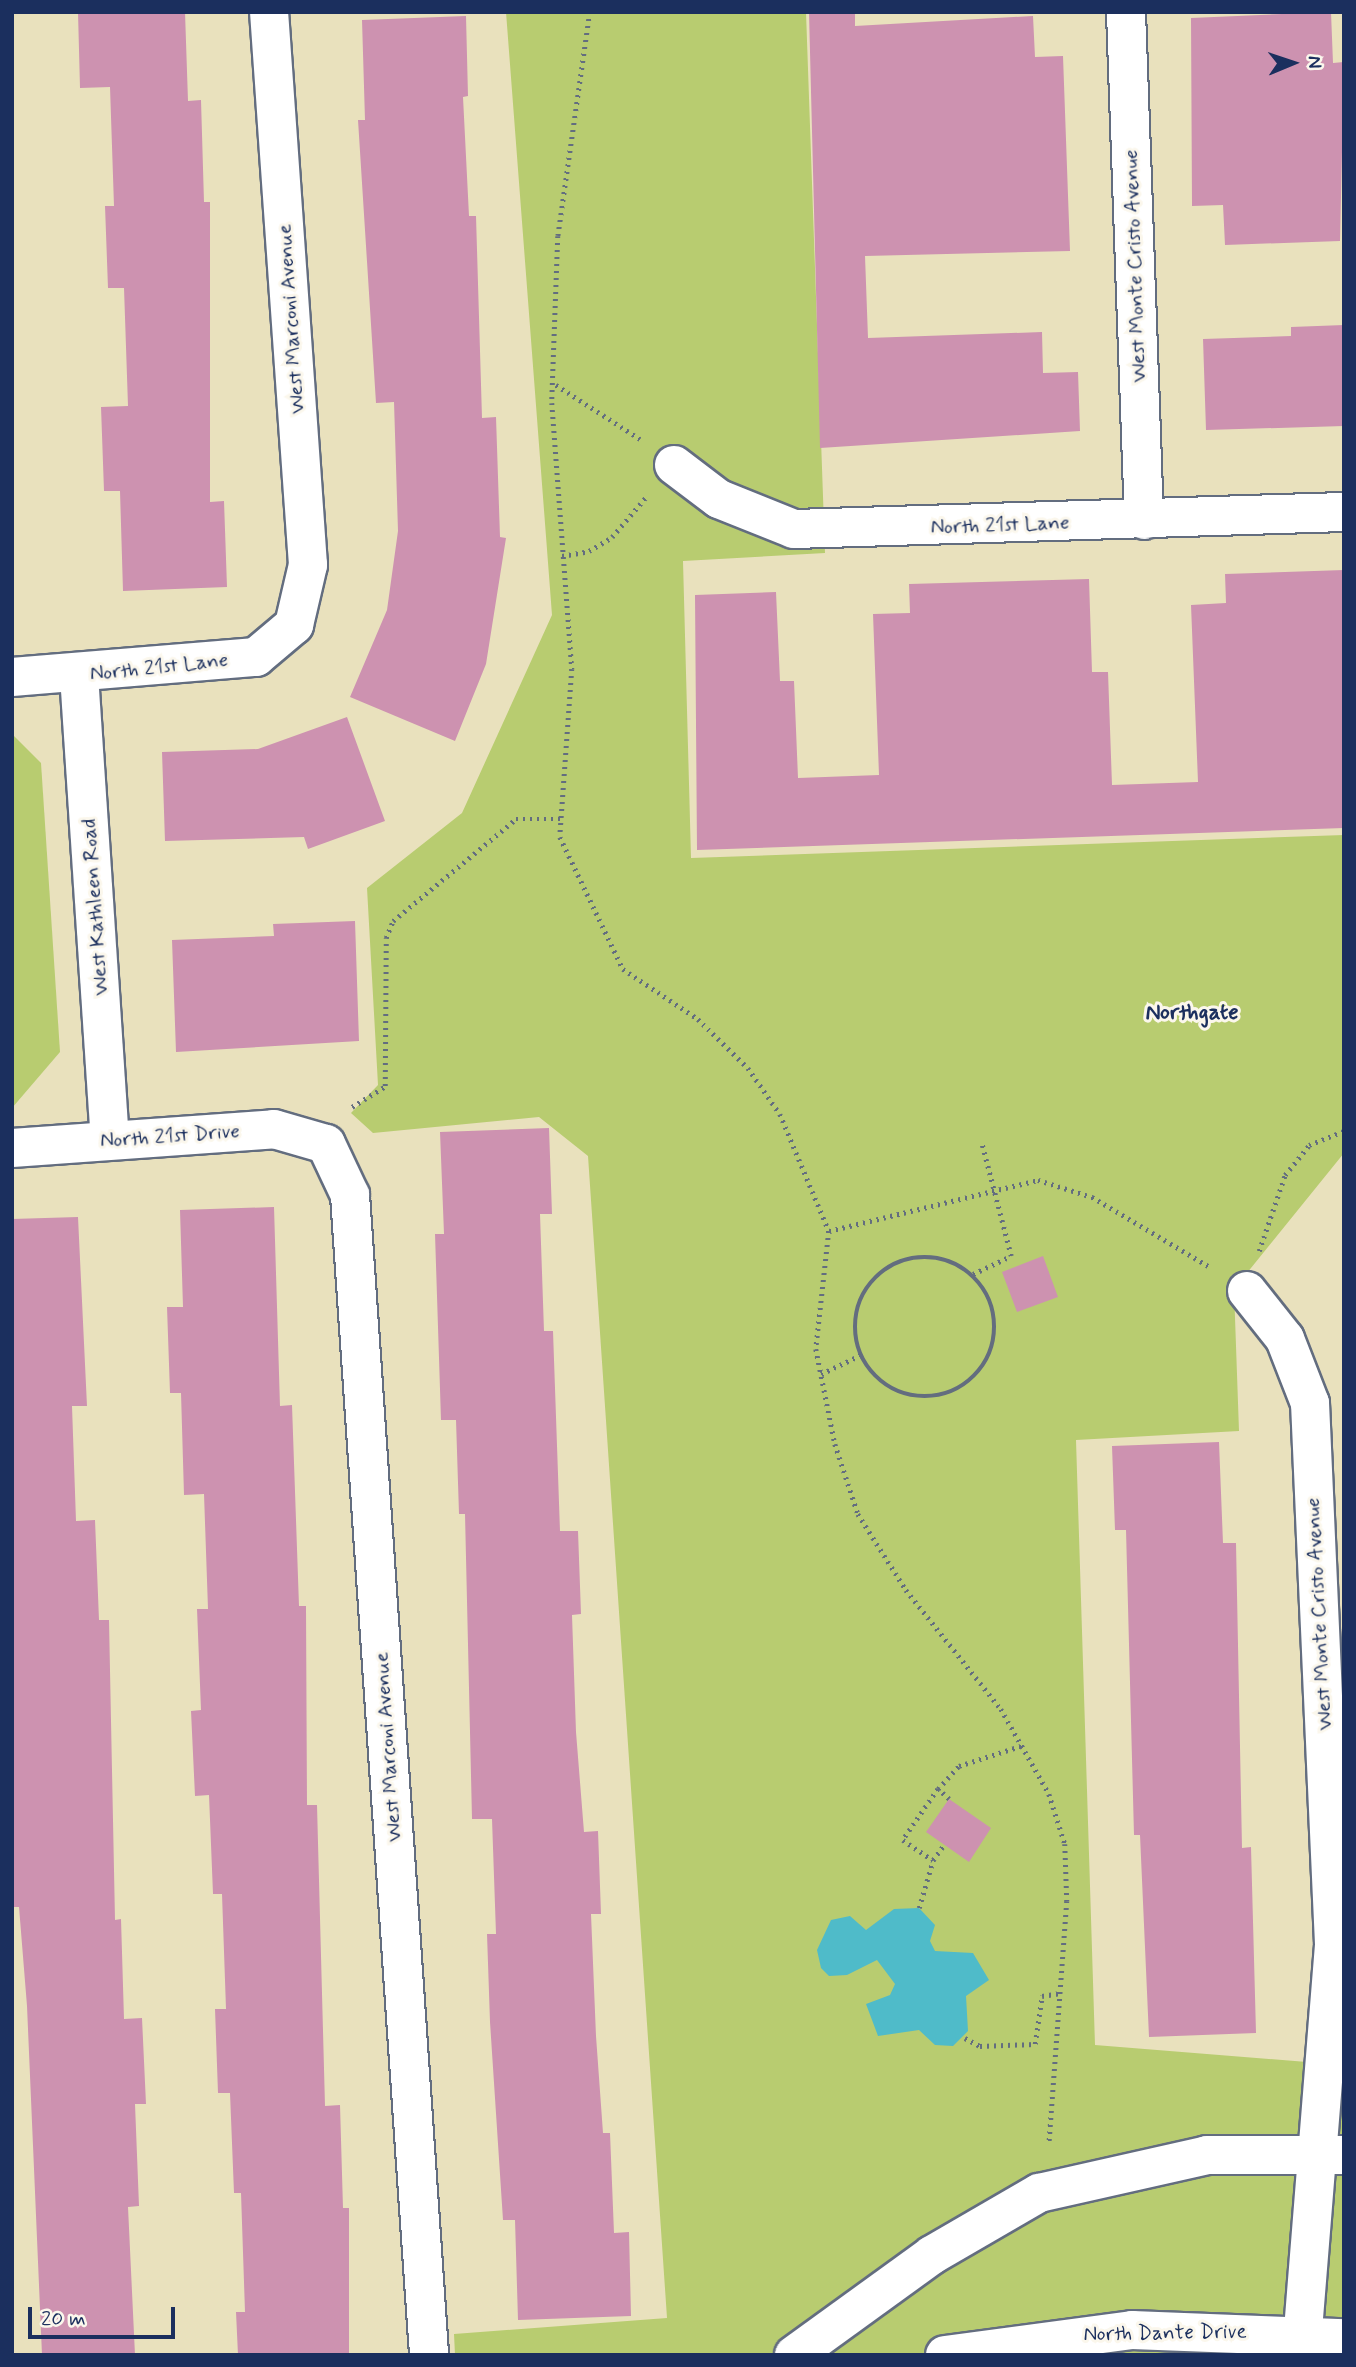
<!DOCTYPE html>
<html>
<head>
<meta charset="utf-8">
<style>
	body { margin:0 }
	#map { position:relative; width:1356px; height:2367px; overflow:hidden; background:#e9e1bd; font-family:Mynerve,sans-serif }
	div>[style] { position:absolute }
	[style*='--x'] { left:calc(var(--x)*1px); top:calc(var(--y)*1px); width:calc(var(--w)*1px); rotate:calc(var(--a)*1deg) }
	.green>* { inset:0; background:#b8cc70 }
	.water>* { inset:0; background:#4fbbc9 }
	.building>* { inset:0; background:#cd92b0 }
	.path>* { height:4.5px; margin-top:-2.25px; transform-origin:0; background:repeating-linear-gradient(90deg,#636d7f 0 2px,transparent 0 7px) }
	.path>.ring { margin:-2.25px; padding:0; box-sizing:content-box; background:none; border:4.5px solid #636d7f; border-radius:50% }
	.roads { filter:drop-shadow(2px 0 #636d7f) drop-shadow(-2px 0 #636d7f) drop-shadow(0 2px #636d7f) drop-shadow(0 -2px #636d7f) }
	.minor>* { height:38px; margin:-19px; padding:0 19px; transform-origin:19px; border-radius:19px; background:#fff }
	span { translate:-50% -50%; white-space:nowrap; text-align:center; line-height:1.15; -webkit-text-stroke:6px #fbf7ec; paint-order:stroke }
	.street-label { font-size:21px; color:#1b2f5e }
	.neighbourhood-label { font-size:23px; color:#1b2f5e; font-weight:700 }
	.frame { position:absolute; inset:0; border:14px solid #1b2f5e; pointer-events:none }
	.north { position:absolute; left:1258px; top:28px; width:70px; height:70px; -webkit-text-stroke:5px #fbf7ec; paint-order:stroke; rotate:88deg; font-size:19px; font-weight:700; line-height:28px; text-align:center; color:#1b2f5e }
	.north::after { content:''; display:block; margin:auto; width:24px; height:32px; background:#1b2f5e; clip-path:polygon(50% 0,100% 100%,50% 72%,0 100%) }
	.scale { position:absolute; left:28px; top:2307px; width:147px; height:32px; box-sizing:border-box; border:4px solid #1b2f5e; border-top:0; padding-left:9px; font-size:21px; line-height:24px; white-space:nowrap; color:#1b2f5e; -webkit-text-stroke:5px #fbf7ec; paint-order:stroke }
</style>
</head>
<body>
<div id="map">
	<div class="green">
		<i style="clip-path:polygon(506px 12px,806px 12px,825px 553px,683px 561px,691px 858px,1344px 835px,1344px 1153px,1234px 1289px,1239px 1431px,1076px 1440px,1095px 2045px,1344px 2065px,1344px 2355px,455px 2355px,454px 2334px,667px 2318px,588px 1156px,539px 1117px,373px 1133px,351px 1113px,378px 1085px,367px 888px,462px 813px,552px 615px)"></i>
		<i style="clip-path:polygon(12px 734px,41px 763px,60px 1052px,12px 1108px)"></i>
	</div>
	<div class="water">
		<i style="clip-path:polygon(919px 1908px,935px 1925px,930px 1941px,935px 1951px,973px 1953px,989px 1980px,966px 1996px,968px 2031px,953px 2046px,935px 2045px,919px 2030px,878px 2036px,866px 2004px,890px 1995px,895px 1984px,877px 1960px,847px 1975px,829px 1976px,821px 1968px,817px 1950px,831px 1920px,850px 1916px,866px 1930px,894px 1909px)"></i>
	</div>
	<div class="building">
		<i style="clip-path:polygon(78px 12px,185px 12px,188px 101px,201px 100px,204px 202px,210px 202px,210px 502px,224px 501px,227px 587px,123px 591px,120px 491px,104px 491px,101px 407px,128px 406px,124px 288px,108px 288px,105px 206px,114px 206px,110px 87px,80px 88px)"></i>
		<i style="clip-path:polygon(809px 12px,855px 12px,855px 26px,1033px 16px,1035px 57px,1063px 56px,1070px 251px,865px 256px,868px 338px,1042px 332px,1043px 373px,1078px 372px,1080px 431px,820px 448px)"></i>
		<i style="clip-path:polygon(1331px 12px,1333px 63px,1344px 62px,1340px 241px,1225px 245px,1223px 205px,1192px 206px,1191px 18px)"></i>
		<i style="clip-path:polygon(466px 16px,468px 96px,463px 97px,469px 216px,476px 216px,482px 418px,496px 417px,500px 537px,506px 538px,486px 664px,455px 741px,350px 697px,387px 610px,398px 531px,394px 402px,376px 403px,358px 120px,365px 120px,362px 20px)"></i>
		<i style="clip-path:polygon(1344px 325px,1344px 426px,1206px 430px,1203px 339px,1291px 336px,1291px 327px)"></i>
		<i style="clip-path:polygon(1344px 570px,1344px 828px,697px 850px,695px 595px,776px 592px,780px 681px,794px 681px,798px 778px,879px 775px,873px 614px,910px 613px,909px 584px,1089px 579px,1092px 672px,1108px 672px,1112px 785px,1198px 782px,1191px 605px,1226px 603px,1225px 574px)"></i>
		<i style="clip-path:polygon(347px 717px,385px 821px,308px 849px,304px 837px,165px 841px,162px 752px,258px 749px)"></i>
		<i style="clip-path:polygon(355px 921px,359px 1041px,176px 1052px,172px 940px,274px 936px,273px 924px)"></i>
		<i style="clip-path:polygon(549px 1128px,552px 1214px,540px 1214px,544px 1331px,553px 1331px,560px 1531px,578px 1531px,581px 1614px,572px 1615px,576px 1732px,584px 1832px,598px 1831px,601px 1914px,591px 1914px,596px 2036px,603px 2133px,610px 2133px,614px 2233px,629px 2232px,631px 2316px,518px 2320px,515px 2220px,503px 2220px,490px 2022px,487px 1934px,496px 1934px,492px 1819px,472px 1819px,465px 1514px,459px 1514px,456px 1420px,441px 1420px,435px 1234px,444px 1234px,440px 1132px)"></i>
		<i style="clip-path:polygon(274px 1207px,280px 1406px,292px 1405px,299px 1606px,306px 1606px,307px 1805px,317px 1805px,325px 2106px,340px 2105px,343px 2208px,349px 2208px,349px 2355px,238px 2355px,236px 2312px,245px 2312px,241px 2193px,234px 2193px,230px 2093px,218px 2093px,215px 2009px,226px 2009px,222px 1894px,213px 1894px,209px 1795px,195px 1796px,191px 1711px,201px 1710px,197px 1609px,208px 1609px,204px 1494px,184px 1495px,181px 1393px,170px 1393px,167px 1307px,183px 1307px,180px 1210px)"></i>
		<i style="clip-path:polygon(78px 1217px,87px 1406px,72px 1406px,76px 1521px,95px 1520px,99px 1620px,109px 1620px,115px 1920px,121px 1919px,124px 2019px,142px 2018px,146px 2104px,135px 2104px,139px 2206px,128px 2207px,135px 2355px,42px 2355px,27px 2006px,19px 1907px,12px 1907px,12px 1219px)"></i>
		<i style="clip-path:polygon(1043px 1256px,1058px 1297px,1017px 1312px,1002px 1272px)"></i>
		<i style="clip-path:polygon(1219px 1442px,1223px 1543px,1236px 1543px,1242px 1848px,1251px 1847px,1256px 2033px,1149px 2037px,1140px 1835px,1134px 1835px,1126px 1530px,1115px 1530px,1112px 1446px)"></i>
		<i style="clip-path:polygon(949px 1799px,991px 1828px,969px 1862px,926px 1832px)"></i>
	</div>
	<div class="path">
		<i style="--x:590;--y:12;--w:226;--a:98.1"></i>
		<i style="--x:558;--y:236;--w:167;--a:92.1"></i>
		<i style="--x:552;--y:403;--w:267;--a:85.7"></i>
		<i style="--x:572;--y:669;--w:168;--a:94.1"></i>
		<i style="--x:560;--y:837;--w:146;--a:64.5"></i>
		<i style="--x:623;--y:969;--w:90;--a:33.7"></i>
		<i style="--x:698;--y:1019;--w:70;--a:44.4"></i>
		<i style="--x:748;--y:1068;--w:56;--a:55.2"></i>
		<i style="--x:780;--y:1114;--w:127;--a:67.3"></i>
		<i style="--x:829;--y:1231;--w:119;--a:96.3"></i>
		<i style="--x:816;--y:1349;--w:97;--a:78.7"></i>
		<i style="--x:835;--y:1444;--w:74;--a:71.8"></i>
		<i style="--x:858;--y:1514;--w:90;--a:57.7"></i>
		<i style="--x:906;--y:1590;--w:152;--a:51.4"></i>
		<i style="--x:1001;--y:1709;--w:98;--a:60.5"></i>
		<i style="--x:1049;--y:1794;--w:52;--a:72.3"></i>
		<i style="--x:1065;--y:1844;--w:57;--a:88"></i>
		<i style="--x:1067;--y:1901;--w:244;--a:94.2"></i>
		<i style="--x:556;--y:385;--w:100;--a:32.7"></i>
		<i style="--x:562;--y:556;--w:27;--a:-10"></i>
		<i style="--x:589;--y:551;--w:27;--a:-31"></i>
		<i style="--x:612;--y:537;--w:52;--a:-49.6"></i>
		<i style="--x:352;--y:1107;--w:39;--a:-32"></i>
		<i style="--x:385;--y:1086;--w:148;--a:-89.6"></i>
		<i style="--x:386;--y:938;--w:18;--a:-68"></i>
		<i style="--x:393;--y:921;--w:160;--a:-39.7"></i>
		<i style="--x:516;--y:819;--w:44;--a:0"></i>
		<i style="--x:829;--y:1231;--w:215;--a:-13.7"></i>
		<i style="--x:1038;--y:1180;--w:57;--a:17.5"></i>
		<i style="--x:1092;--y:1197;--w:137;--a:30.7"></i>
		<i style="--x:1259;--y:1251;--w:80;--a:-71.1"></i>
		<i style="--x:1285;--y:1175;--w:38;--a:-51"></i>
		<i style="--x:1309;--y:1145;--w:38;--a:-22"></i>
		<i class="ring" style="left:855px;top:1257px;width:135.5px;height:135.5px"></i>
		<i style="--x:973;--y:1274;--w:42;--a:-25.3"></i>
		<i style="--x:1011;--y:1256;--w:115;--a:-104.6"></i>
		<i style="--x:821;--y:1374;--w:44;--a:-25.4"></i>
		<i style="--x:938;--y:1789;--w:62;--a:124.5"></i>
		<i style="--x:903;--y:1840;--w:36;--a:34"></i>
		<i style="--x:933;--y:1860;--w:19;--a:-54"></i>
		<i style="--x:949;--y:1799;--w:15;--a:-138"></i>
		<i style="--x:938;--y:1789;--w:31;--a:-48"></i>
		<i style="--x:959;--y:1766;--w:68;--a:-17.9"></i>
		<i style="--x:919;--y:1908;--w:50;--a:-73.7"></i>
		<i style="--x:965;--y:2038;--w:17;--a:28"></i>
		<i style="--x:980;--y:2046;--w:55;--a:-2.1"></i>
		<i style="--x:1035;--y:2044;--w:49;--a:-81.7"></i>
		<i style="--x:1042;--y:1996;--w:19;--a:-9"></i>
	</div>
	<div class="roads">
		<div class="minor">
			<i style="--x:1126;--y:12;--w:508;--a:87.97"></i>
			<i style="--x:674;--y:465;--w:56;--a:37.1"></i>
			<i style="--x:719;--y:499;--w:81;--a:21.8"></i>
			<i style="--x:794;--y:529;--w:550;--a:-1.77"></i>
			<i style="--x:79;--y:675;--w:466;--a:86.2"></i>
			<i style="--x:12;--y:677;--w:245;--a:-4.7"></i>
			<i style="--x:256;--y:657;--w:50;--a:-40.1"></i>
			<i style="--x:294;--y:625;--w:62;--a:-76.9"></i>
			<i style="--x:308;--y:565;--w:554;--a:-94.03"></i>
			<i style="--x:12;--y:1148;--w:263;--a:-4.1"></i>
			<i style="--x:274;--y:1129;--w:54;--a:16.1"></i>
			<i style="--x:326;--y:1144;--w:56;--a:64.8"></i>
			<i style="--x:350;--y:1195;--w:1163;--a:86.1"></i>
			<i style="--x:1247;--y:1291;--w:61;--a:51.6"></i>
			<i style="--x:1285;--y:1339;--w:69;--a:68.7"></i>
			<i style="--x:1310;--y:1403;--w:543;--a:87.46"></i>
			<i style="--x:1334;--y:1945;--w:388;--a:94.6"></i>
			<i style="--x:794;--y:2355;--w:170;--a:-35.9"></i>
			<i style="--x:932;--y:2255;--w:124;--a:-30.1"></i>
			<i style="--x:1039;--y:2193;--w:172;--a:-12.7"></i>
			<i style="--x:1207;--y:2155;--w:135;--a:0"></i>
			<i style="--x:945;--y:2355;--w:189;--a:-7.6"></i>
			<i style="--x:1132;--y:2330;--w:212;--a:2.2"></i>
		</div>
	</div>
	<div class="street-label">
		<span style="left:1135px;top:266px;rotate:-92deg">West Monte Cristo Avenue</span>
		<span style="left:291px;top:319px;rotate:-94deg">West Marconi Avenue</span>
		<span style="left:1000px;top:525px;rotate:-2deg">North 21st Lane</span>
		<span style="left:159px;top:667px;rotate:-6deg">North 21st Lane</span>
		<span style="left:95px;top:907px;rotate:-94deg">West Kathleen Road</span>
		<span style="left:170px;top:1136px;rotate:-4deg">North 21st Drive</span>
		<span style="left:1319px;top:1614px;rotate:-93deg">West Monte Cristo Avenue</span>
		<span style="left:388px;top:1747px;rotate:-94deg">West Marconi Avenue</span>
		<span style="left:1165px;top:2333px;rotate:-1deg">North Dante Drive</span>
	</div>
	<div class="neighbourhood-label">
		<span style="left:1192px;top:1013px">Northgate</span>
	</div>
	<div class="frame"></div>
	<div class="north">N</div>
	<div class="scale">20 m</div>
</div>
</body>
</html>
